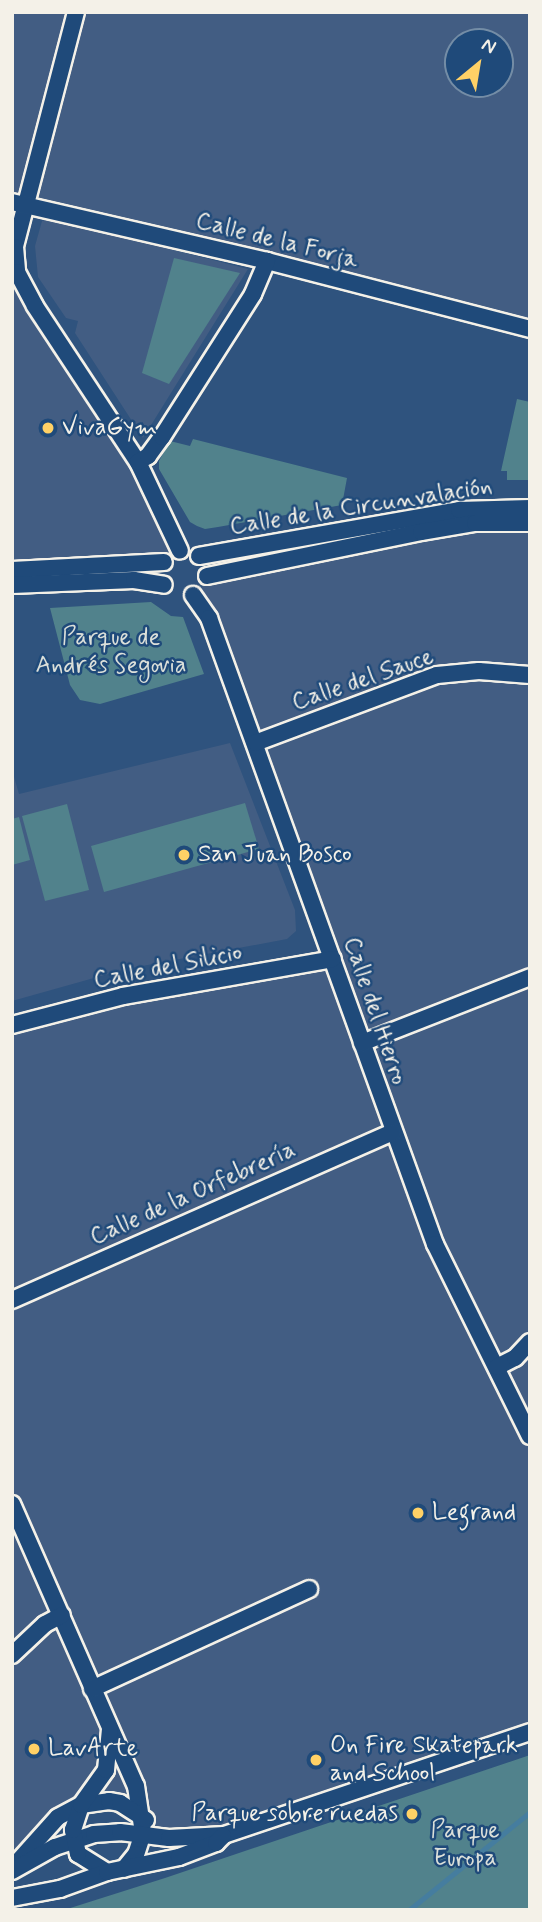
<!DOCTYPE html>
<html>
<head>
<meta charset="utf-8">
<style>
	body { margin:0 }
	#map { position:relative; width:542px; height:1922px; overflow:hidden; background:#2f537e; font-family:Mynerve,sans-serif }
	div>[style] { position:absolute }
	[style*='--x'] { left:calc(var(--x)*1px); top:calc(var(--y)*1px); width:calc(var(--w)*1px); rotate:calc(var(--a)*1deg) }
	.built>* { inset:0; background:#425d83 }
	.green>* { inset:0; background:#51828c }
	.stream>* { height:4.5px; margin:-2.25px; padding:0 2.25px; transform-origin:2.25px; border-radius:2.25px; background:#457d9f }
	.roads { filter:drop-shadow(2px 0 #f4f1e8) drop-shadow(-2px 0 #f4f1e8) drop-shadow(0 2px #f4f1e8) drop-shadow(0 -2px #f4f1e8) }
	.minor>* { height:16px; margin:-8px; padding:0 8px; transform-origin:8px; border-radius:8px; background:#1f4a7a }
	.dots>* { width:19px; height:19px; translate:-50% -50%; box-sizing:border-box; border:4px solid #1f4a7a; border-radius:50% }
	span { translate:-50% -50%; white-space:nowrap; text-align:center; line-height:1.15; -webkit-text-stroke:5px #1f4a7a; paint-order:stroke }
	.street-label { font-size:24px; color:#f4f1e8 }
	.poi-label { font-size:24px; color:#f4f1e8 }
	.left { translate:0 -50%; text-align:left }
	.right { translate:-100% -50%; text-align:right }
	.park-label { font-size:24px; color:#dce0da }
	.frame { position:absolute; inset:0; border:14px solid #f4f1e8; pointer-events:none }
	.north { position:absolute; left:444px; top:28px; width:70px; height:70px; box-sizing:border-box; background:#1f4a7a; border:2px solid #748da6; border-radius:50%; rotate:30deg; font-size:19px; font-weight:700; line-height:28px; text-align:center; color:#f4f1e8 }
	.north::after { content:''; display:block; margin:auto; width:24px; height:32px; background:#ffd166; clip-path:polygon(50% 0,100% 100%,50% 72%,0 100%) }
</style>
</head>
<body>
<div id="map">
	<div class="built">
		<i style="clip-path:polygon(evenodd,12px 12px,530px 12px,530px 329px,25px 205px,15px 260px,114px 424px,173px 553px,168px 557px,12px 570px,12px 12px,458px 42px,500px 42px,500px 84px,458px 84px,458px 42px)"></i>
		<i style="clip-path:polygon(49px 218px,248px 269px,143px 438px,75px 333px,78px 321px,66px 318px,38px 277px,35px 246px,42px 221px)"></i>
		<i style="clip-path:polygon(530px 523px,530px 1732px,224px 1835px,169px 1838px,131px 1809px,81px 1805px,12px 1868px,12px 1025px,333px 959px,199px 591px,206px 582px,421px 532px)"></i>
		<i style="clip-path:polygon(230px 743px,295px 910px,296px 931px,287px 939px,126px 969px,12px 1001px,12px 770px,19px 794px)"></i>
	</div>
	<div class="green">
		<i style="clip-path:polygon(174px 258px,240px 273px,169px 384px,142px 373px)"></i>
		<i style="clip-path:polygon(517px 399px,530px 402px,530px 480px,507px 480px,507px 471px,501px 471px)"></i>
		<i style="clip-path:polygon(193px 439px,347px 478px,342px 505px,218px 527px,205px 529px,197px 526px,190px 522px,159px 469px,159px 461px,170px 441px,190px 446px)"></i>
		<i style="clip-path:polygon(151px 602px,171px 616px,183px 617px,204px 674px,100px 704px,80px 700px,70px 685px,50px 608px)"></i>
		<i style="clip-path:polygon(245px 803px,259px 849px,104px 892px,91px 846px)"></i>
		<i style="clip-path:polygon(67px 804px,89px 890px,45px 901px,22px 816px)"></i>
		<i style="clip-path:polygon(19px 817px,30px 860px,12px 865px,12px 819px)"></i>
		<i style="clip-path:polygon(530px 1755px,530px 1910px,64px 1910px,165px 1878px)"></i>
	</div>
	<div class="stream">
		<i style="--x:409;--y:1910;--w:156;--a:-39"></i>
	</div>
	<div class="roads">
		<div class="minor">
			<i style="--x:76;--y:12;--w:243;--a:104.6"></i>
			<i style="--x:15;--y:247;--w:25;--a:85"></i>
			<i style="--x:17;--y:272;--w:38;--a:62"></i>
			<i style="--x:35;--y:306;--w:187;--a:56.6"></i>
			<i style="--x:138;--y:462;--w:98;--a:64.7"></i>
			<i style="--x:12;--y:202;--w:262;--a:13"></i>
			<i style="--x:267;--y:261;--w:272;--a:14.5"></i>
			<i style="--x:138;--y:462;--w:12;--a:-31"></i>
			<i style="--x:148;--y:456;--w:24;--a:-54"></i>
			<i style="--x:162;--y:437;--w:169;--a:-57.5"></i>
			<i style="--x:253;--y:294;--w:36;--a:-67"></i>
			<i style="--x:199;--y:556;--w:264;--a:-10"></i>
			<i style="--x:459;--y:510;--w:71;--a:-1.6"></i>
			<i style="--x:12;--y:570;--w:152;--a:-3"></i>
			<i style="--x:207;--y:576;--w:218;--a:-11.6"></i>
			<i style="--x:421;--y:532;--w:55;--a:-9.5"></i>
			<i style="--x:475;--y:523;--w:55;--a:0"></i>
			<i style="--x:12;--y:585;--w:122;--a:-2.3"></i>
			<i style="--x:134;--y:580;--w:30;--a:9"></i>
			<i style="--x:193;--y:595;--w:28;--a:55"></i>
			<i style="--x:209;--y:618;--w:666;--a:70.15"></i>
			<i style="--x:435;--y:1244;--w:214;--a:63.7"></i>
			<i style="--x:255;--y:743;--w:194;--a:-20.5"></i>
			<i style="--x:437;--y:675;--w:42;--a:-5.4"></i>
			<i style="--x:479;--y:671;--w:51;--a:4.5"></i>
			<i style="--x:12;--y:1025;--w:115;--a:-14.6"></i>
			<i style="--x:123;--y:996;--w:213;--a:-10"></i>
			<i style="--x:362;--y:1043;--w:180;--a:-21.4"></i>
			<i style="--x:12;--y:1300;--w:416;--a:-23.8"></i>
			<i style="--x:497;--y:1367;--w:20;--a:-27"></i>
			<i style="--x:515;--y:1358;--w:22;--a:-47"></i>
			<i style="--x:12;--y:1504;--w:308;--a:66.3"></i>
			<i style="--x:136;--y:1786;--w:48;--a:81.5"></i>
			<i style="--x:143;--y:1833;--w:22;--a:108"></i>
			<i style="--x:136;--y:1854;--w:19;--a:129"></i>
			<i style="--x:12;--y:1655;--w:45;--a:-43.2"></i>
			<i style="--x:45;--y:1624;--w:19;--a:-28"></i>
			<i style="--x:92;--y:1689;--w:239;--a:-24.7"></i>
			<i style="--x:13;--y:1867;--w:67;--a:-48"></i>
			<i style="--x:58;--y:1817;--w:26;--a:-28"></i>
			<i style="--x:81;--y:1805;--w:28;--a:-8"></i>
			<i style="--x:109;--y:1801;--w:11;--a:10"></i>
			<i style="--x:120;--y:1803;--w:31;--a:33"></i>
			<i style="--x:12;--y:1871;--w:49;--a:-29.2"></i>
			<i style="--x:55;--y:1847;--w:41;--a:-18.4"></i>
			<i style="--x:94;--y:1834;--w:26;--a:-4"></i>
			<i style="--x:120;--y:1832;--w:49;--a:7"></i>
			<i style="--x:169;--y:1838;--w:55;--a:-3.1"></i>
			<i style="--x:224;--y:1835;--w:323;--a:-18.6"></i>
			<i style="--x:107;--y:1872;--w:34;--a:-148"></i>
			<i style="--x:78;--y:1854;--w:25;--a:-102"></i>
			<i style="--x:73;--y:1830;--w:26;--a:-72"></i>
			<i style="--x:81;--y:1805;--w:43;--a:-54.5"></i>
			<i style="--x:106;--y:1770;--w:41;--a:-84.4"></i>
			<i style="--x:12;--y:1898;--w:49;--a:-10.6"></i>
			<i style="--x:60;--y:1889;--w:50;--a:-19.9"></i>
			<i style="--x:107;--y:1872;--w:74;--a:-11.8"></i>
			<i style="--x:179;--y:1857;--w:40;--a:-21"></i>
			<i style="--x:216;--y:1843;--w:10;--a:-45"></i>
		</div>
	</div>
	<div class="dots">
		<i style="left:48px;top:428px;background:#ffd166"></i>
		<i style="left:184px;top:855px;background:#ffd166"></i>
		<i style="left:418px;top:1513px;background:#ffd166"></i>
		<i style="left:34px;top:1749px;background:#ffd166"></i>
		<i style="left:316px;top:1760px;background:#ffd166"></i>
		<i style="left:412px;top:1814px;background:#ffd166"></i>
	</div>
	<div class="street-label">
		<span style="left:277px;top:241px;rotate:14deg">Calle de la Forja</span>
		<span style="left:361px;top:507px;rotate:-9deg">Calle de la Circunvalación</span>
		<span style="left:363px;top:680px;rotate:-19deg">Calle del Sauce</span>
		<span style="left:168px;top:967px;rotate:-11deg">Calle del Silicio</span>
		<span style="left:375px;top:1011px;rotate:71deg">Calle del Hierro</span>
		<span style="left:193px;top:1194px;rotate:-24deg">Calle de la Orfebrería</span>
	</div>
	<div class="poi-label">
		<span class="left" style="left:62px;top:428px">VivaGym</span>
		<span class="left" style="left:198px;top:855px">San Juan Bosco</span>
		<span class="left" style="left:432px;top:1513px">Legrand</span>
		<span class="left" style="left:330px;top:1760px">On Fire Skatepark<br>and School</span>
		<span class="left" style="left:48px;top:1749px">LavArte</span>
		<span class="right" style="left:398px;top:1814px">Parque sobre ruedas</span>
	</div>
	<div class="park-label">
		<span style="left:111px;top:652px">Parque de<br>Andrés Segovia</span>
		<span style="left:465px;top:1845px">Parque<br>Europa</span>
	</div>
	<div class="frame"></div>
	<div class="north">N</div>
</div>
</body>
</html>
